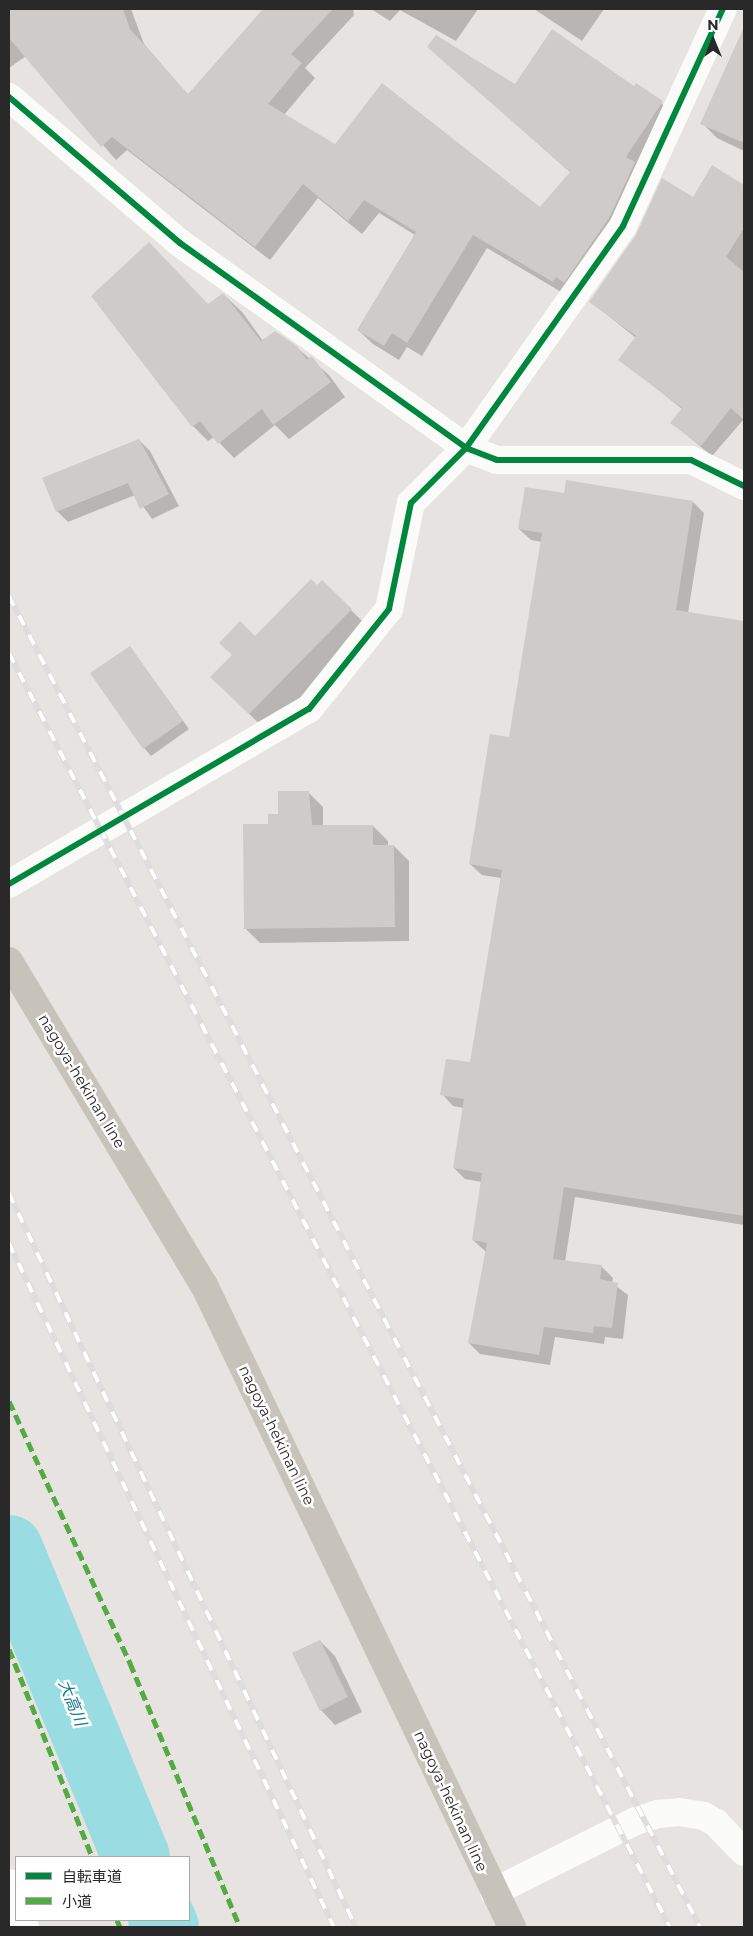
<!DOCTYPE html>
<html>
<head>
<meta charset="utf-8">
<style>
	body { margin:0 }
	#map { position:relative; width:753px; height:1936px; overflow:hidden; background:#e6e3e0; font-family:Montserrat,"Noto Sans JP",sans-serif }
	div>[style] { position:absolute }
	[style*='--x'] { left:calc(var(--x)*1px); top:calc(var(--y)*1px); width:calc(var(--w)*1px); rotate:calc(var(--a)*1deg) }
	.shadow>* { inset:0; background:#0003 }
	.river>* { height:68px; margin:-34px; padding:0 34px; transform-origin:34px; border-radius:34px; background:#99dce2 }
	.building>* { inset:0; background:#cecbc9 }
	.street>* { height:28px; margin:-14px; padding:0 14px; transform-origin:14px; border-radius:14px; background:#fbfbfa }
	.primary>* { height:28px; margin:-14px; padding:0 14px; transform-origin:14px; border-radius:14px; background:#c7c3ba }
	.rail>* { height:5.5px; margin-top:-2.75px; transform-origin:0; background:repeating-linear-gradient(90deg,#fff 0 11px,#ddddde 0 22px); box-sizing:border-box; border-block:1px solid #ddddde }
	.quiet>* { height:5px; margin-top:-2.5px; transform-origin:0; background:repeating-linear-gradient(90deg,#53ab44 0 10px,transparent 0 15px) }
	.cycleway>* { height:6px; margin:-3px; padding:0 3px; transform-origin:3px; border-radius:3px; background:#00873e }
	span { translate:-50% -50%; white-space:nowrap; text-align:center; line-height:1.15; -webkit-text-stroke:5px #fff; paint-order:stroke }
	.street-label { font-size:15px; color:#292929 }
	.water-label { font-size:16px; color:#19798d; font-style:italic }
	.frame { position:absolute; inset:0; border:10px solid #292929; pointer-events:none }
	.legend { position:absolute; left:15px; top:1856px; width:175px; height:65px; box-sizing:border-box; background:#fff; border:1px solid #a9a9a9; margin:0; padding:6px 9px; list-style:none; font-size:15px; color:#292929 }
	.legend li { display:flex; align-items:center; gap:10px; height:25px }
	.legend b { width:25px; border:1px solid #a9a9a9 }
	.north { position:absolute; left:688px; top:15px; width:50px; height:50px; -webkit-text-stroke:4px #fff; paint-order:stroke; rotate:0deg; font-size:14px; font-weight:700; line-height:20px; text-align:center; color:#292929 }
	.north::after { content:''; display:block; margin:auto; width:18px; height:22px; background:#292929; clip-path:polygon(50% 0,100% 100%,50% 72%,0 100%) }
</style>
</head>
<body>
<div id="map">
	<div class="shadow">
		<i style="clip-path:polygon(9px 9px,131px 9px,144px 44px,188px 95px,267px 9px,353px 9px,354px 15px,305px 68px,315px 78px,284px 115px,335px 145px,540px 209px,571px 173px,429px 47px,515px 85px,635px 87px,637px 84px,677px 116px,568px 296px,487px 248px,422px 356px,407px 347px,399px 360px,373px 344px,358px 330px,415px 235px,379px 213px,362px 234px,318px 198px,270px 260px,127px 150px,116px 160px,26px 56px,9px 68px)"></i>
		<i style="clip-path:polygon(371px 9px,478px 9px,456px 41px,400px 10px,390px 21px)"></i>
		<i style="clip-path:polygon(534px 9px,604px 9px,582px 41px)"></i>
		<i style="clip-path:polygon(725px 72px,744px 81px,744px 151px,717px 138px,702px 123px)"></i>
		<i style="clip-path:polygon(713px 167px,744px 186px,744px 419px,712px 456px,672px 423px,682px 409px,620px 359px,636px 338px,590px 301px,693px 199px)"></i>
		<i style="clip-path:polygon(223px 294px,243px 313px,263px 341px,296px 347px,329px 375px,345px 397px,289px 439px,275px 425px,234px 458px,214px 437px,208px 441px,193px 426px,93px 296px,208px 305px)"></i>
		<i style="clip-path:polygon(139px 440px,150px 451px,179px 506px,152px 519px,135px 495px,68px 522px,57px 511px)"></i>
		<i style="clip-path:polygon(565px 495px,693px 502px,704px 513px,688px 613px,744px 622px,744px 1225px,575px 1197px,565px 1262px,601px 1266px,613px 1278px,612px 1283px,628px 1295px,623px 1339px,605px 1337px,604px 1344px,555px 1337px,550px 1365px,480px 1354px,469px 1343px,486px 1252px,473px 1240px,482px 1182px,465px 1179px,454px 1168px,464px 1108px,453px 1106px,442px 1094px,471px 1063px,501px 878px,482px 875px,470px 864px,510px 739px,542px 542px,531px 540px,519px 529px)"></i>
		<i style="clip-path:polygon(317px 587px,351px 610px,376px 635px,275px 739px,237px 702px,255px 637px)"></i>
		<i style="clip-path:polygon(130px 647px,189px 729px,151px 756px,144px 748px)"></i>
		<i style="clip-path:polygon(308px 792px,323px 807px,323px 826px,373px 826px,388px 841px,388px 846px,394px 846px,409px 861px,409px 941px,260px 943px,245px 928px,270px 825px)"></i>
		<i style="clip-path:polygon(320px 1641px,335px 1656px,362px 1712px,335px 1725px,321px 1710px)"></i>
	</div>
	<div class="river">
		<i style="--x:9;--y:1549;--w:333;--a:67.6"></i>
		<i style="--x:162;--y:1920;--w:8;--a:67"></i>
	</div>
	<div class="building">
		<i style="clip-path:polygon(9px 9px,123px 9px,130px 29px,188px 94px,263px 9px,333px 9px,291px 54px,302px 63px,268px 104px,335px 144px,382px 83px,540px 207px,570px 172px,427px 47px,436px 35px,515px 84px,552px 29px,634px 86px,636px 83px,663px 101px,626px 157px,635px 162px,609px 218px,564px 283px,556px 277px,553px 282px,473px 235px,407px 343px,392px 333px,384px 346px,357px 330px,416px 232px,364px 200px,348px 221px,303px 184px,255px 247px,112px 137px,101px 147px,9px 38px)"></i>
		<i style="clip-path:polygon(744px 27px,744px 143px,700px 124px)"></i>
		<i style="clip-path:polygon(712px 165px,744px 185px,744px 228px,726px 257px,744px 272px,744px 420px,731px 408px,701px 446px,670px 423px,682px 408px,618px 360px,636px 336px,589px 302px,636px 235px,662px 178px,693px 197px)"></i>
		<i style="clip-path:polygon(149px 242px,208px 304px,223px 293px,261px 341px,275px 331px,297px 346px,307px 360px,311px 356px,314px 359px,331px 382px,273px 425px,262px 409px,218px 444px,200px 421px,192px 427px,91px 296px)"></i>
		<i style="clip-path:polygon(139px 439px,169px 494px,140px 509px,128px 483px,56px 512px,42px 478px)"></i>
		<i style="clip-path:polygon(566px 480px,693px 501px,676px 610px,744px 621px,744px 1216px,564px 1187px,553px 1259px,602px 1265px,600px 1279px,618px 1283px,612px 1328px,594px 1326px,593px 1333px,544px 1327px,539px 1355px,468px 1343px,487px 1243px,472px 1240px,482px 1173px,453px 1168px,464px 1099px,440px 1095px,446px 1059px,470px 1062px,502px 870px,469px 864px,490px 734px,509px 737px,542px 533px,518px 529px,525px 487px,564px 493px)"></i>
		<i style="clip-path:polygon(311px 579px,317px 585px,322px 580px,352px 609px,249px 714px,210px 677px,232px 655px,219px 643px,240px 621px,255px 636px)"></i>
		<i style="clip-path:polygon(130px 646px,183px 721px,143px 749px,90px 673px)"></i>
		<i style="clip-path:polygon(278px 791px,309px 791px,312px 825px,373px 825px,373px 845px,394px 845px,395px 927px,244px 929px,243px 824px,268px 824px,268px 814px,278px 814px)"></i>
		<i style="clip-path:polygon(320px 1640px,348px 1697px,320px 1711px,292px 1653px)"></i>
	</div>
	<div class="street">
		<i style="--x:9;--y:97;--w:225;--a:40.5"></i>
		<i style="--x:180;--y:243;--w:352;--a:35.6"></i>
		<i style="--x:466;--y:448;--w:33;--a:21"></i>
		<i style="--x:497;--y:460;--w:194;--a:0"></i>
		<i style="--x:691;--y:460;--w:59;--a:26.1"></i>
		<i style="--x:9;--y:884;--w:347;--a:-30.3"></i>
		<i style="--x:309;--y:709;--w:128;--a:-51.3"></i>
		<i style="--x:389;--y:609;--w:108;--a:-78.3"></i>
		<i style="--x:411;--y:503;--w:78;--a:-45"></i>
		<i style="--x:466;--y:448;--w:272;--a:-54.7"></i>
		<i style="--x:623;--y:226;--w:239;--a:-65.3"></i>
		<i style="--x:9;--y:1883;--w:21;--a:71"></i>
		<i style="--x:494;--y:1892;--w:159;--a:-26.6"></i>
		<i style="--x:636;--y:1821;--w:23;--a:-18"></i>
		<i style="--x:658;--y:1814;--w:21;--a:-5"></i>
		<i style="--x:679;--y:1812;--w:25;--a:9"></i>
		<i style="--x:704;--y:1816;--w:14;--a:30"></i>
		<i style="--x:716;--y:1823;--w:40;--a:46"></i>
		<i style="--x:22;--y:1920;--w:8;--a:67"></i>
	</div>
	<div class="primary">
		<i style="--x:9;--y:961;--w:378;--a:59"></i>
		<i style="--x:204;--y:1285;--w:712;--a:64.37"></i>
	</div>
	<div class="rail">
		<i style="--x:9;--y:596;--w:1500;--a:62.56"></i>
		<i style="--x:9;--y:653;--w:1435;--a:62.58"></i>
		<i style="--x:9;--y:1193;--w:812;--a:64.7"></i>
		<i style="--x:9;--y:1243;--w:757;--a:64.59"></i>
	</div>
	<div class="quiet">
		<i style="--x:9;--y:1401;--w:289;--a:65.2"></i>
		<i style="--x:130;--y:1663;--w:286;--a:67.4"></i>
		<i style="--x:9;--y:1649;--w:224;--a:68.2"></i>
		<i style="--x:117;--y:1920;--w:8;--a:67"></i>
	</div>
	<div class="cycleway">
		<i style="--x:9;--y:97;--w:225;--a:40.5"></i>
		<i style="--x:180;--y:243;--w:352;--a:35.6"></i>
		<i style="--x:466;--y:448;--w:33;--a:21"></i>
		<i style="--x:497;--y:460;--w:194;--a:0"></i>
		<i style="--x:691;--y:460;--w:59;--a:26.1"></i>
		<i style="--x:9;--y:884;--w:347;--a:-30.3"></i>
		<i style="--x:309;--y:709;--w:128;--a:-51.3"></i>
		<i style="--x:389;--y:609;--w:108;--a:-78.3"></i>
		<i style="--x:411;--y:503;--w:78;--a:-45"></i>
		<i style="--x:466;--y:448;--w:272;--a:-54.7"></i>
		<i style="--x:623;--y:226;--w:239;--a:-65.3"></i>
	</div>
	<div class="street-label">
		<span style="left:82px;top:1081px;rotate:59deg">nagoya-hekinan line</span>
		<span style="left:277px;top:1435px;rotate:64deg">nagoya-hekinan line</span>
		<span style="left:451px;top:1801px;rotate:65deg">nagoya-hekinan line</span>
	</div>
	<div class="water-label">
		<span style="left:72px;top:1703px;rotate:68deg">大高川</span>
	</div>
	<div class="frame"></div>
	<ul class="legend">
	<li><b style="height:6px;background:#00873e"></b>自転車道</li>
	<li><b style="height:6px;background:#53ab44"></b>小道</li>
	</ul>
	<div class="north">N</div>
</div>
</body>
</html>
